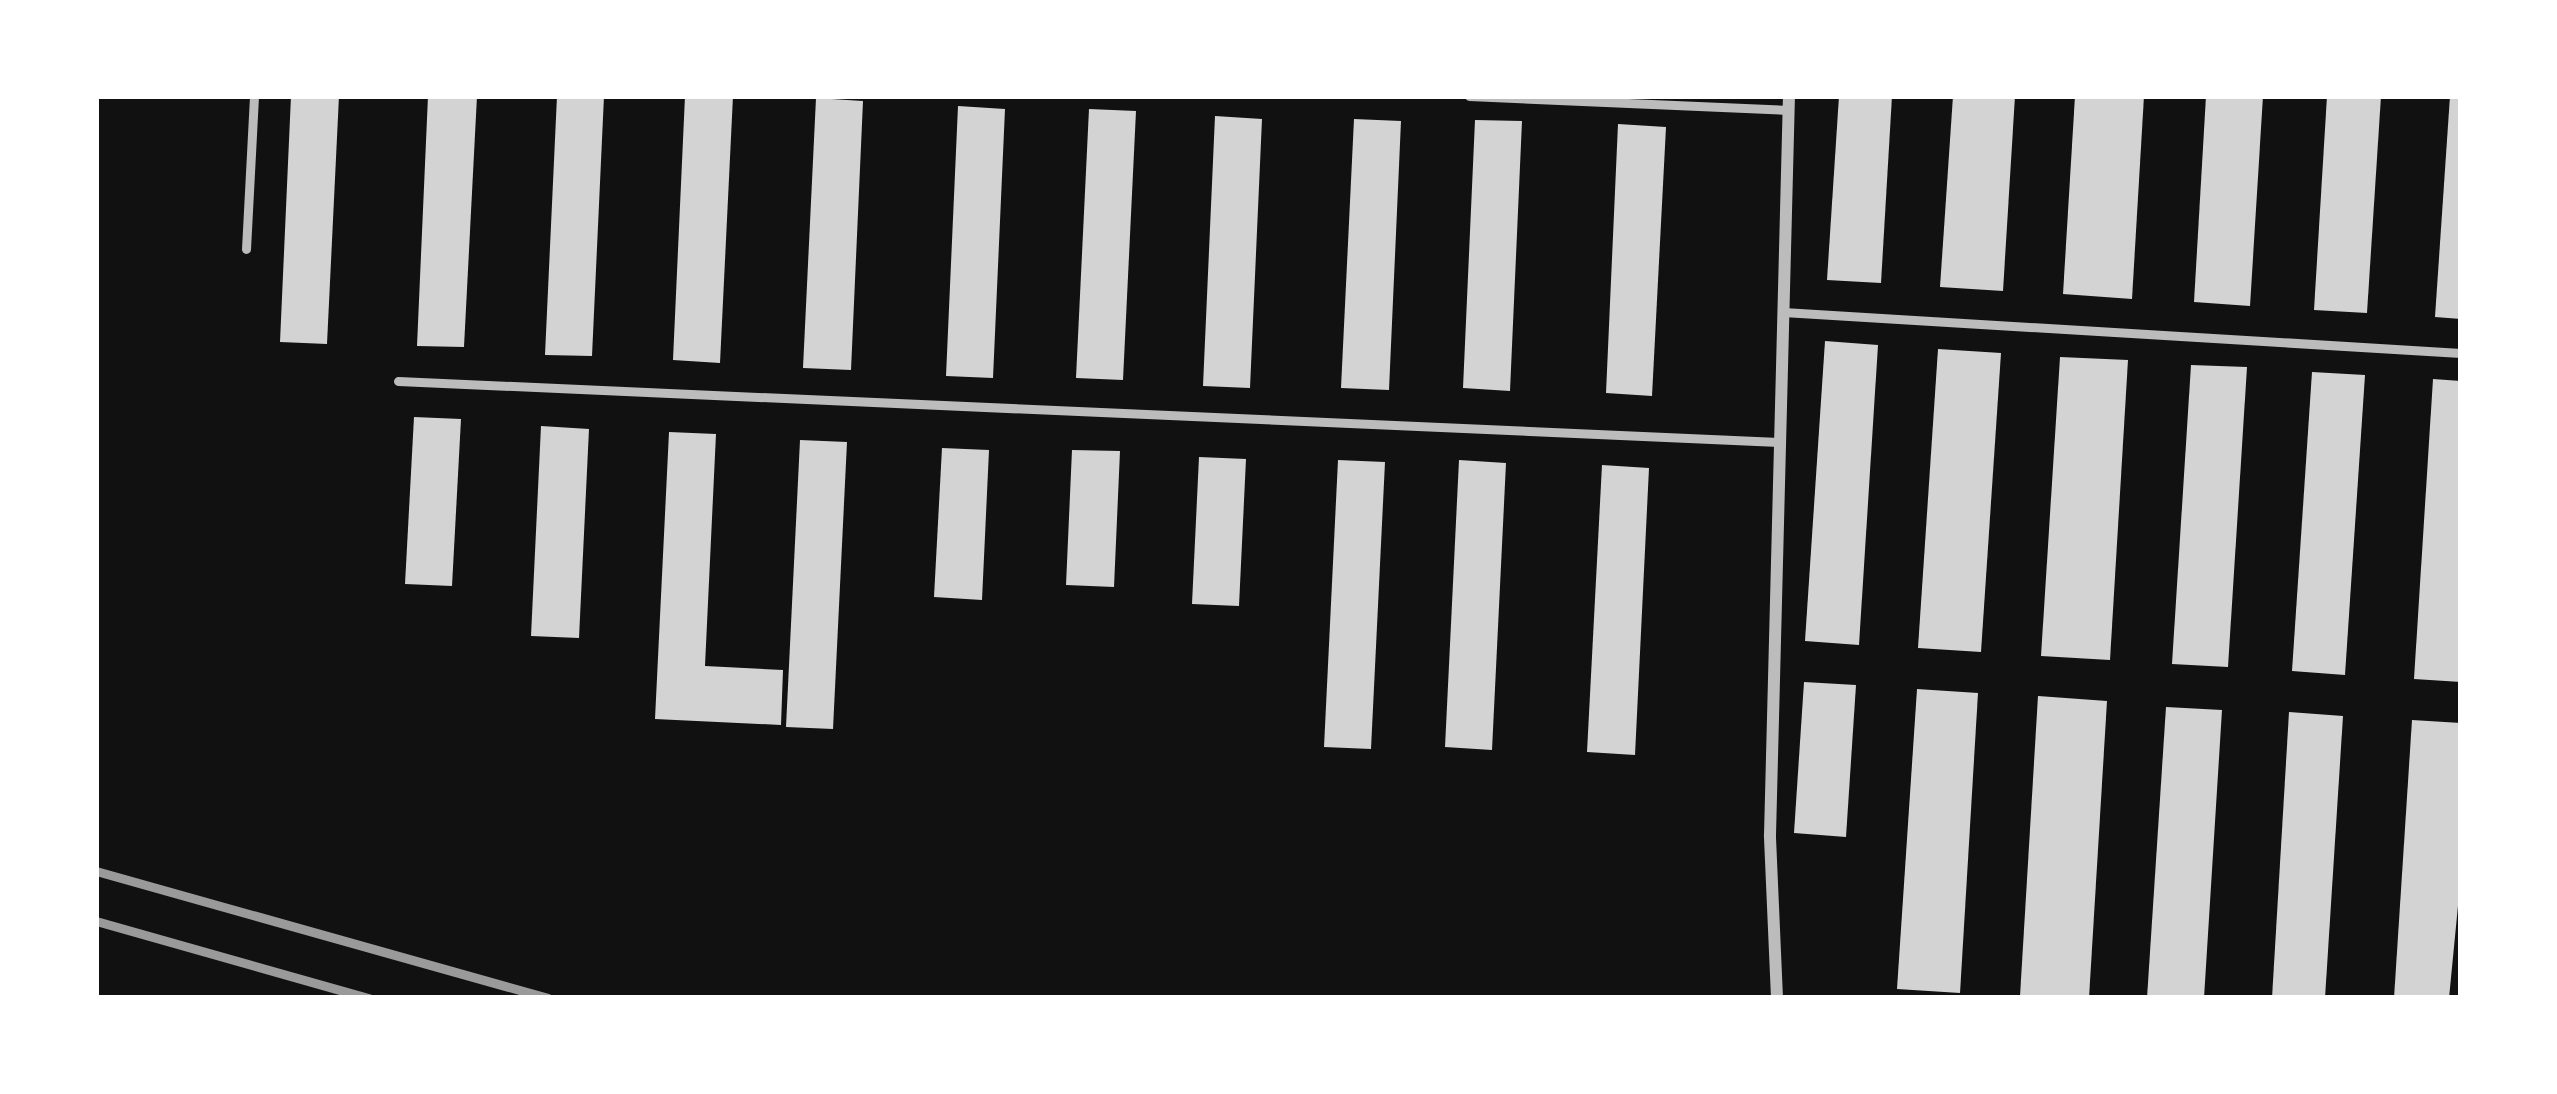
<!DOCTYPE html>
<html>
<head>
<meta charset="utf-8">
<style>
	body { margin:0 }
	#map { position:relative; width:2557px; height:1094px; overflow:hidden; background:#111; font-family:Roboto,sans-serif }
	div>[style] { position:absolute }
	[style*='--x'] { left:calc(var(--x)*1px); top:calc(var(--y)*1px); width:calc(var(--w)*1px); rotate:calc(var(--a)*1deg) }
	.building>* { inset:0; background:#d3d3d3 }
	.service>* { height:9px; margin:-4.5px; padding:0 4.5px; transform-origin:4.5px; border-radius:4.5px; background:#bcbcbc }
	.minor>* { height:12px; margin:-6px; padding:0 6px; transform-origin:6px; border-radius:6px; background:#bcbcbc }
	.rail>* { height:9px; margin:-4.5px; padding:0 4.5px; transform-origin:4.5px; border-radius:4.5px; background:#9a9a9a }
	span { translate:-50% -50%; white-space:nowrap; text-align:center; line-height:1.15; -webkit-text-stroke:9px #fff; paint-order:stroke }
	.frame { position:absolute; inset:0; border:99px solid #fff; pointer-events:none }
</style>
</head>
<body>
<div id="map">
	<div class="building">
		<i style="clip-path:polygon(291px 96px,339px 96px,327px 344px,280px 342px)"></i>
		<i style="clip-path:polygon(428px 96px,477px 96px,464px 347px,417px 346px)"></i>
		<i style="clip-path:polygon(557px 96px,604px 96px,592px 356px,545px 355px)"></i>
		<i style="clip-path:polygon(685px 96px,733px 96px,720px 363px,673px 360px)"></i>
		<i style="clip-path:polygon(1839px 96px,1892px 96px,1881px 283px,1827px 280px)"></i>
		<i style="clip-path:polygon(1953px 96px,2015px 96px,2003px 291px,1940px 287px)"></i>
		<i style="clip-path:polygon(2075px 96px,2144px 96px,2132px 299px,2063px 294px)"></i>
		<i style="clip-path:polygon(2206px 96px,2263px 96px,2250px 306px,2194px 302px)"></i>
		<i style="clip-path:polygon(2327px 96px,2381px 96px,2367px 313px,2314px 310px)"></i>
		<i style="clip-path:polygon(2450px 96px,2461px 96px,2461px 319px,2435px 317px)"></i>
		<i style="clip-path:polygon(816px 98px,863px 101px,851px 370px,803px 368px)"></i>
		<i style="clip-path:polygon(958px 106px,1005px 109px,993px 378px,946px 376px)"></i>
		<i style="clip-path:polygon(1089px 109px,1136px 111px,1123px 380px,1076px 378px)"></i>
		<i style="clip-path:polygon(1215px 116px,1262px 119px,1250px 388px,1203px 386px)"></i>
		<i style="clip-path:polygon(1354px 119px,1401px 121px,1389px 390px,1341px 388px)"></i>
		<i style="clip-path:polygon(1475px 120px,1522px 121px,1510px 391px,1463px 388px)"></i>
		<i style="clip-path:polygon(1618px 124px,1666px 127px,1652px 396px,1606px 393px)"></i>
		<i style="clip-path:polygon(1825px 341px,1878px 345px,1859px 645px,1805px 641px)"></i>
		<i style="clip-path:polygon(1938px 349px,2001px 353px,1981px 652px,1918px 648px)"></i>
		<i style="clip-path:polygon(2060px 357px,2128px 360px,2110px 660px,2041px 656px)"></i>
		<i style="clip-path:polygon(2191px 365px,2247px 367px,2228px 667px,2172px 664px)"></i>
		<i style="clip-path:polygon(2312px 372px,2365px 375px,2345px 675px,2292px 671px)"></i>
		<i style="clip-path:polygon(2433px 379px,2461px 381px,2461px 682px,2414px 679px)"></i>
		<i style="clip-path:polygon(414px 417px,461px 419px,452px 586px,405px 584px)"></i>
		<i style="clip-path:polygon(541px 426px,589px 429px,579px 638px,531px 636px)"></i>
		<i style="clip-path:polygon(669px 432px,716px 434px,705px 666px,783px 670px,781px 725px,655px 719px)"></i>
		<i style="clip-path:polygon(800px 440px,847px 442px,833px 729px,786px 727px)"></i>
		<i style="clip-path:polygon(942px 448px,989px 450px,982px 600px,934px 597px)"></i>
		<i style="clip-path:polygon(1072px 450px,1120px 451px,1114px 587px,1066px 585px)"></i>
		<i style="clip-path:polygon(1199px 457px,1246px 459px,1239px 606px,1192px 604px)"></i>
		<i style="clip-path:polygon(1338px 460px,1385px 462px,1371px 749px,1324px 747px)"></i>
		<i style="clip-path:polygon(1459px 460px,1506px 463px,1492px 750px,1445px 747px)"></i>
		<i style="clip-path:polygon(1602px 465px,1649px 468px,1635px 755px,1587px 752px)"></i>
		<i style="clip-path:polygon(1804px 682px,1856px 685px,1846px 837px,1794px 833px)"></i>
		<i style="clip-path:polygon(1917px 689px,1978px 693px,1960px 993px,1897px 989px)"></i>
		<i style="clip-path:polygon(2038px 696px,2107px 701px,2089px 998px,2020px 996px)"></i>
		<i style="clip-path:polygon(2166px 707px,2222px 710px,2204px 998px,2147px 998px)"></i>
		<i style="clip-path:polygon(2289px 712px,2343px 716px,2325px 998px,2272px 998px)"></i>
		<i style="clip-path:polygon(2412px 720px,2461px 723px,2461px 875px,2449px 998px,2394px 998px)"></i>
	</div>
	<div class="service">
		<i style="--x:1469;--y:96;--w:320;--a:2.5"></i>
		<i style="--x:246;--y:249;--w:153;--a:-87"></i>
		<i style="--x:1783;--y:312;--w:679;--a:3.46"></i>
		<i style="--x:398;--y:381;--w:1382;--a:2.53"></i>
	</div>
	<div class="minor">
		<i style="--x:1777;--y:998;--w:163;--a:-92.5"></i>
		<i style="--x:1770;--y:835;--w:739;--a:-88.53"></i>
	</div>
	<div class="rail">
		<i style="--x:96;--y:871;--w:469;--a:15.7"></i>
		<i style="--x:96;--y:921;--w:284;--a:15.8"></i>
	</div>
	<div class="frame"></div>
</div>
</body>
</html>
